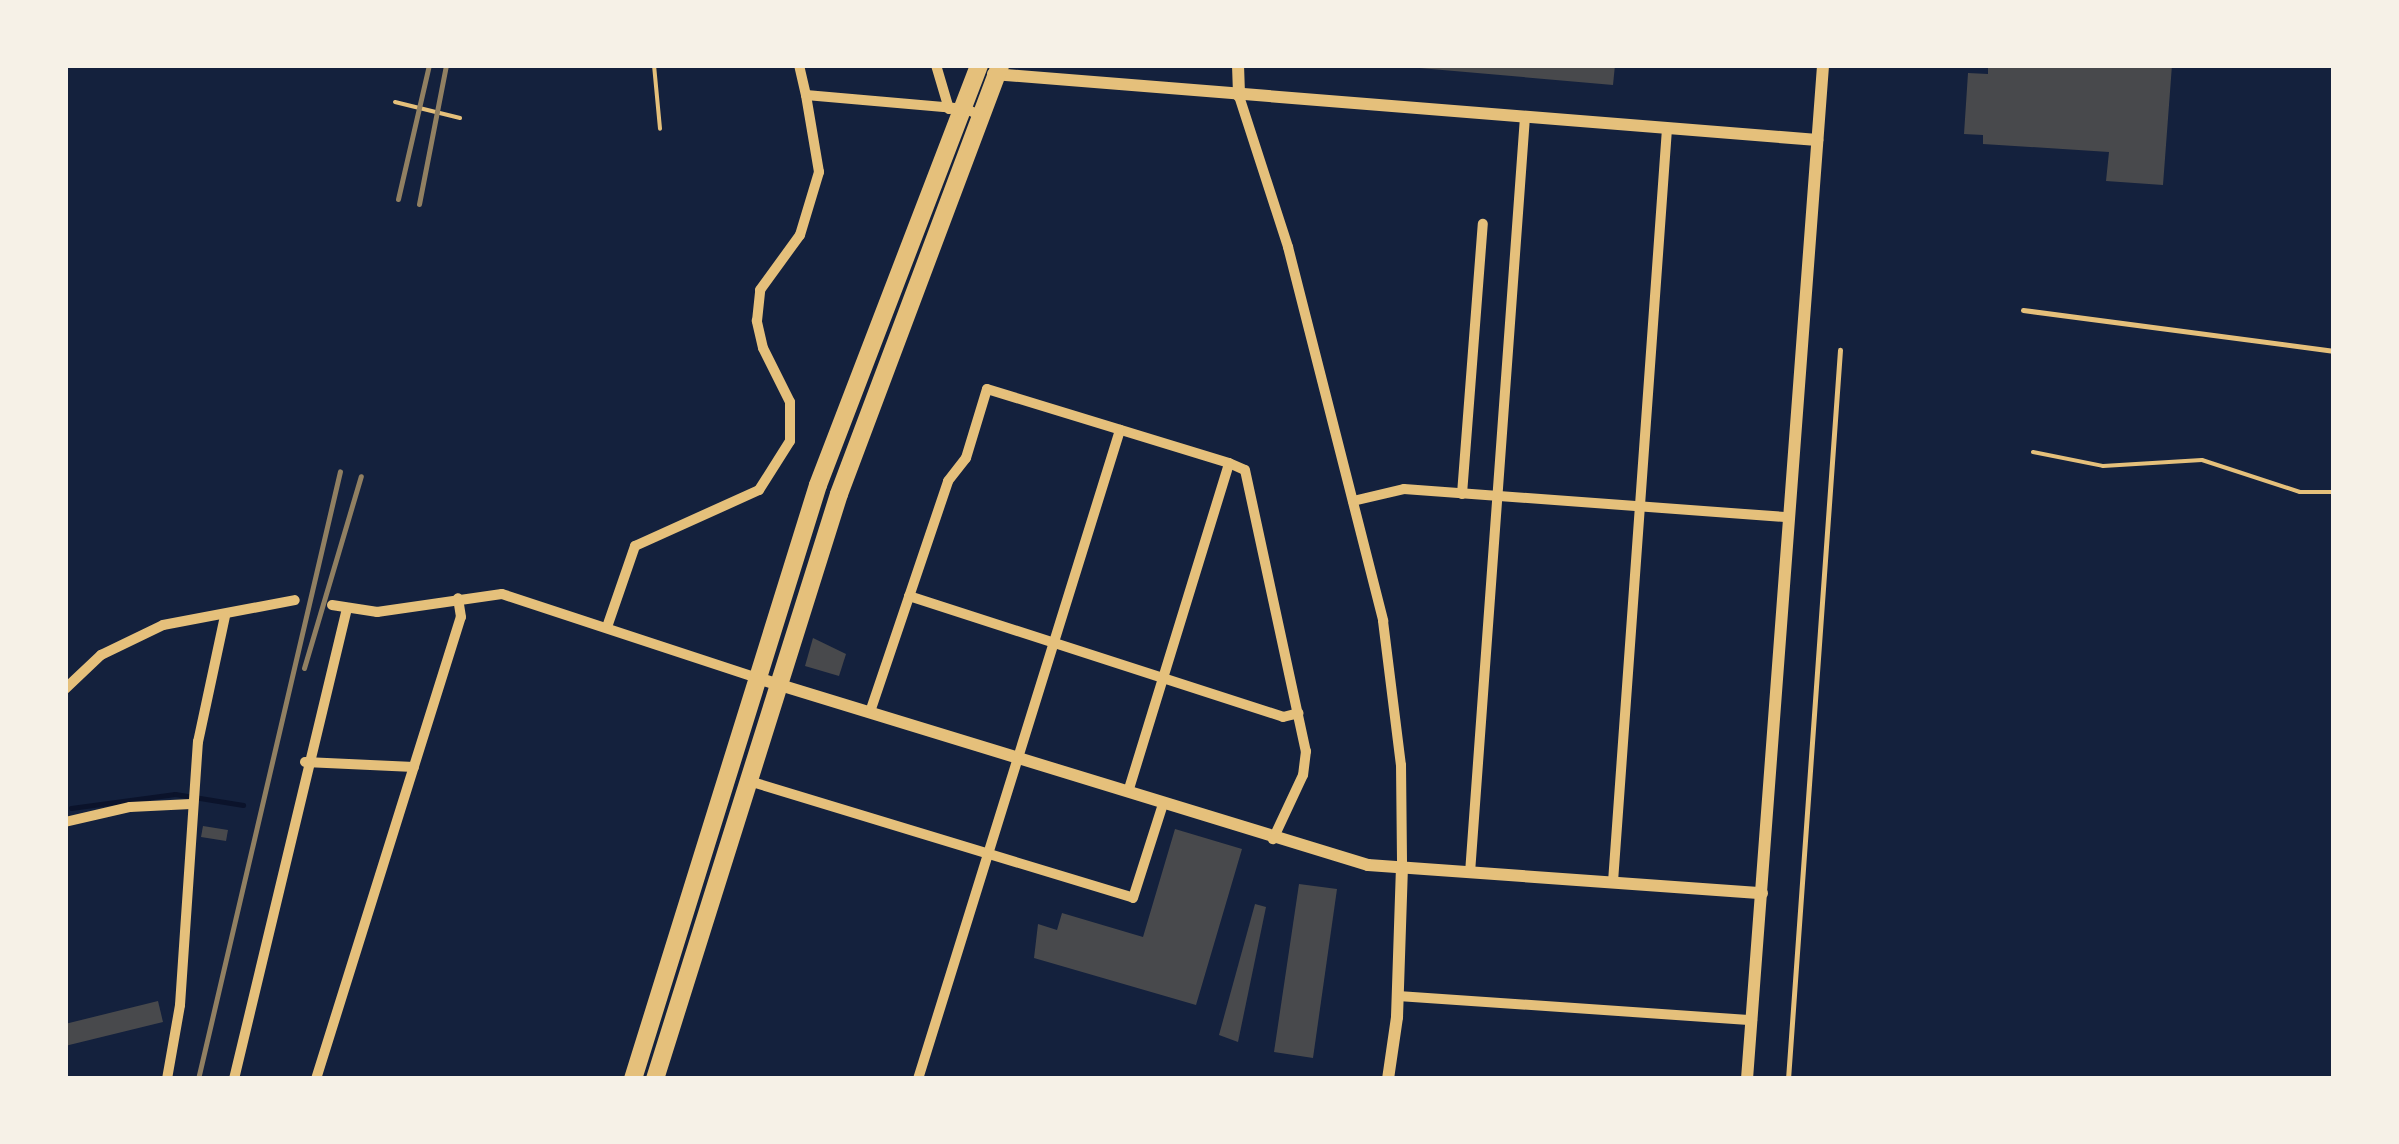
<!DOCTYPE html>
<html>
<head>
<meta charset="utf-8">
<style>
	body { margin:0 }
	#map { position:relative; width:2399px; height:1144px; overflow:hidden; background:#14213d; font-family:Raleway,sans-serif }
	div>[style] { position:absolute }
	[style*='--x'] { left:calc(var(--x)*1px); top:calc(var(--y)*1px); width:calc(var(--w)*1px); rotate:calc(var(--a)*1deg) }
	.stream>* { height:5px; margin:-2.5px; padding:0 2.5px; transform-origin:2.5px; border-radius:2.5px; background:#0b132b }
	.building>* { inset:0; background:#48494c }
	.path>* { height:4px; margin:-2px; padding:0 2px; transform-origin:2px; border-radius:2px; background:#e5c07b }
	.service>* { height:5px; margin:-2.5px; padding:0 2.5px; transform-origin:2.5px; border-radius:2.5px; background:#e5c07b }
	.minor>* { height:10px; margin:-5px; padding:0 5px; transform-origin:5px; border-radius:5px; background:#e5c07b }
	.tertiary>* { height:12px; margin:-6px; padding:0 6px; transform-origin:6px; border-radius:6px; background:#e5c07b }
	.trunk>* { height:18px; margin:-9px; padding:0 9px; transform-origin:9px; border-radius:9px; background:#e5c07b }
	.rail>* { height:5px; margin:-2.5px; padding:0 2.5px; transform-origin:2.5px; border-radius:2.5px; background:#918062 }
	span { translate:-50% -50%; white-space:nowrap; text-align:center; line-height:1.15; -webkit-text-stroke:9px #f6f1e7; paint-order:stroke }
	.frame { position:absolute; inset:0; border:68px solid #f6f1e7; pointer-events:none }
</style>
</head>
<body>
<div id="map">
	<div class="stream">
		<i style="--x:71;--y:808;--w:105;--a:-7.7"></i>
		<i style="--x:175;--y:794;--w:69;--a:9.2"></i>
	</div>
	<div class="building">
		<i style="clip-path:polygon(1385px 65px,1615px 65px,1613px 85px)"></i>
		<i style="clip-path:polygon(1988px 65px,2172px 65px,2163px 185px,2106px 181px,2109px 152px,1983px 144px,1983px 135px,1964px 134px,1968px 73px,1988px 74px)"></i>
		<i style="clip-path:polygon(813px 638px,846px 654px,839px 676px,805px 666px)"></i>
		<i style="clip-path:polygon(203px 826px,228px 830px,226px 841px,201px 837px)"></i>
		<i style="clip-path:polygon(1175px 829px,1242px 849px,1196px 1005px,1034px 958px,1038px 924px,1057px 930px,1062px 913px,1143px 937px)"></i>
		<i style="clip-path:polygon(1299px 884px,1337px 889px,1313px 1058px,1274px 1052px)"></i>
		<i style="clip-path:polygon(1255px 904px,1266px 907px,1238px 1042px,1219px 1035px)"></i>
		<i style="clip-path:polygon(158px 1001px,163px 1022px,65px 1046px,65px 1024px)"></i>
	</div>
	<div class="path">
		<i style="--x:654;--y:65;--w:64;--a:84.6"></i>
		<i style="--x:395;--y:102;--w:67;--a:13.8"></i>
		<i style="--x:2033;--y:452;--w:71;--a:11.3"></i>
		<i style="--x:2103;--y:466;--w:99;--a:-3.5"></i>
		<i style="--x:2202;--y:460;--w:103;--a:18.1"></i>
		<i style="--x:2300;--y:492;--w:34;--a:0"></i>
	</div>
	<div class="service">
		<i style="--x:2023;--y:310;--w:314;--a:7.5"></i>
		<i style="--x:1788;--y:1079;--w:731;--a:-85.92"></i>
	</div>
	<div class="minor">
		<i style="--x:799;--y:65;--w:31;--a:77"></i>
		<i style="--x:936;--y:65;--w:46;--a:73.5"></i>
		<i style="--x:1239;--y:96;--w:159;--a:72"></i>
		<i style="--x:1288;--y:247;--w:386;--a:75.7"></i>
		<i style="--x:1383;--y:621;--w:145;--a:82.9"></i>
		<i style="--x:1401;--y:765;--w:103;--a:89.4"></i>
		<i style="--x:1462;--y:494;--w:271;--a:-85.6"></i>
		<i style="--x:1353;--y:501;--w:52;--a:-13.2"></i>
		<i style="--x:1404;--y:489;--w:385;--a:4.2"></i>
		<i style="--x:909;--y:596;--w:393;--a:17.9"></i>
		<i style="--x:1283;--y:717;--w:16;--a:-14"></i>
		<i style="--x:332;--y:605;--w:46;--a:8.8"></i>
		<i style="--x:377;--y:612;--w:126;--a:-8.2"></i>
		<i style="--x:502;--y:594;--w:268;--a:18.2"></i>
		<i style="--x:607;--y:627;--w:86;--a:-70.9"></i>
		<i style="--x:635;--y:546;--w:136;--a:-24.3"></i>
		<i style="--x:759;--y:490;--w:58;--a:-57.7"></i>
		<i style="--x:790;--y:441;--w:39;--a:-90"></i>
		<i style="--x:790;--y:402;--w:60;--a:-116.6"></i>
		<i style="--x:763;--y:348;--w:28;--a:-103"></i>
		<i style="--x:757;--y:321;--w:31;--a:-84"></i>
		<i style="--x:760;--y:290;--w:68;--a:-54"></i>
		<i style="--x:800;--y:235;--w:66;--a:-73.2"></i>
		<i style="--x:819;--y:172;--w:78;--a:-99.6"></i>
		<i style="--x:806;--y:95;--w:161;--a:5"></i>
		<i style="--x:966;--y:109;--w:20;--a:24"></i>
		<i style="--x:65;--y:689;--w:50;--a:-43.4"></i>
		<i style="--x:101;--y:655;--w:69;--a:-25.8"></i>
		<i style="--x:163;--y:625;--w:134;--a:-10.7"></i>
		<i style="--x:870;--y:712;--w:244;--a:-71.3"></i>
		<i style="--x:948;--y:481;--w:29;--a:-52"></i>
		<i style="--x:966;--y:458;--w:72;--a:-73.1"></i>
		<i style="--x:987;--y:389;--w:253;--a:17"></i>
		<i style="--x:1229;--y:463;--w:17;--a:24"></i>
		<i style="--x:1245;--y:470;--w:288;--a:77.8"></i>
		<i style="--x:1306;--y:751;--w:24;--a:97"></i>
		<i style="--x:1303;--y:775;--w:71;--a:115.1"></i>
		<i style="--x:305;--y:762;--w:109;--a:2.6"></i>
		<i style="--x:749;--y:781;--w:401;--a:16.9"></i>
		<i style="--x:1133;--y:898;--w:99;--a:-72.3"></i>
		<i style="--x:1128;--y:792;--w:344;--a:-72.9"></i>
		<i style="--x:65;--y:822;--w:67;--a:-13"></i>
		<i style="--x:130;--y:807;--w:61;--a:-2.8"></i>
		<i style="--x:1470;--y:873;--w:758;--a:-85.84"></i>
		<i style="--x:1613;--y:882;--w:756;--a:-85.9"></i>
		<i style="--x:1398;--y:996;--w:355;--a:3.9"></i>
		<i style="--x:167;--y:1079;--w:75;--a:-80"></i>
		<i style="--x:180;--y:1005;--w:264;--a:-86.1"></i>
		<i style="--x:198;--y:742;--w:129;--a:-77.9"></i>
		<i style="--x:234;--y:1079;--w:483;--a:-76.5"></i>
		<i style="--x:316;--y:1079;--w:484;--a:-72.6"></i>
		<i style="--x:461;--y:617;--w:19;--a:-99"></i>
		<i style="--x:918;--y:1079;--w:680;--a:-72.71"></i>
	</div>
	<div class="tertiary">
		<i style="--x:1238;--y:65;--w:31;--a:88"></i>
		<i style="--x:993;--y:74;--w:827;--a:4.58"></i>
		<i style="--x:757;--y:678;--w:639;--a:17.02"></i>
		<i style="--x:1368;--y:865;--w:395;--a:4.1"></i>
		<i style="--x:1388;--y:1079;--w:63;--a:-81.7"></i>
		<i style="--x:1397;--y:1017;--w:149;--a:-88.1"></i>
		<i style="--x:1747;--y:1079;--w:1017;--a:-85.71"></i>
	</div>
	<div class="trunk">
		<i style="--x:633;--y:1079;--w:622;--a:-72.7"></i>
		<i style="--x:818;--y:485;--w:450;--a:-69"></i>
		<i style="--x:655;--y:1079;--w:613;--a:-72.54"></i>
		<i style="--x:839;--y:494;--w:458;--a:-69.4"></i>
	</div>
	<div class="rail">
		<i style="--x:398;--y:199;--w:138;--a:-77"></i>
		<i style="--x:419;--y:204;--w:142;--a:-79"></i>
		<i style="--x:304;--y:668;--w:200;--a:-73.5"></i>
		<i style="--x:198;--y:1079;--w:624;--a:-76.85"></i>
	</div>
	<div class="frame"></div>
</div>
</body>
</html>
